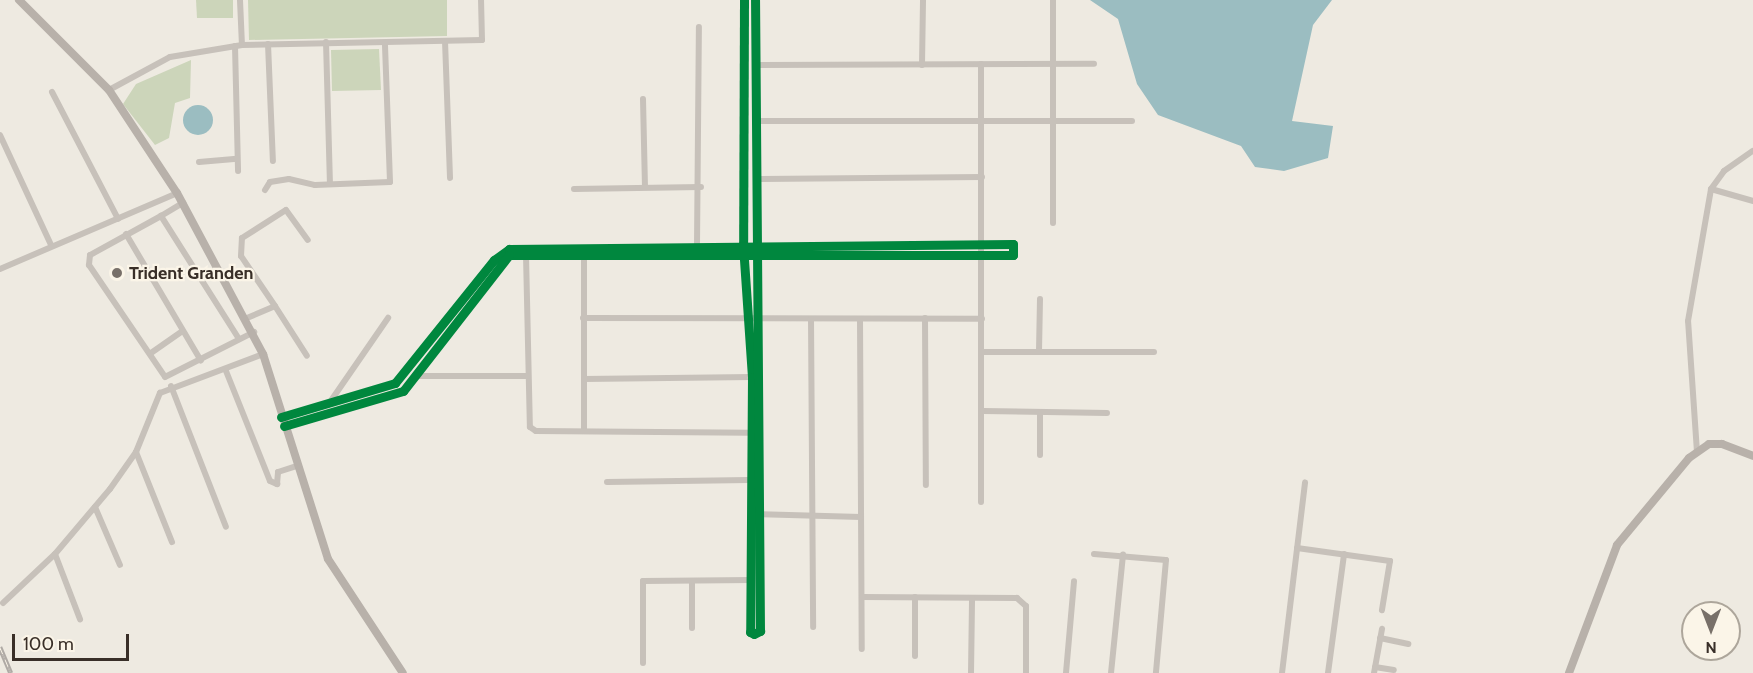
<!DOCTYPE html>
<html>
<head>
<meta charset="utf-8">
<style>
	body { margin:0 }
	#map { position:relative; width:1753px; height:673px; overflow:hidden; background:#eeeae1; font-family:Cabin,sans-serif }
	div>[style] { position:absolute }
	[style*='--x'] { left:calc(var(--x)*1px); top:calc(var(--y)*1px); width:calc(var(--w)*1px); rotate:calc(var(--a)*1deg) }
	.green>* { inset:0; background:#ccd5ba }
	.water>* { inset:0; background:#9bbdc1 }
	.round { border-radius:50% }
	.street>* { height:6px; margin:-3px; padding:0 3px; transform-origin:3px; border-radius:3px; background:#c7c1ba }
	.secondary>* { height:8px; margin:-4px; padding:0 4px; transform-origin:4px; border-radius:4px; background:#b8b1aa }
	.rail>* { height:4.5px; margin-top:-2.25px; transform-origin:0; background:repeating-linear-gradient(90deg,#fbf5e8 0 7px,#afaaa5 0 14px); box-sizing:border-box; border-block:2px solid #afaaa5 }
	.cycleway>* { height:9px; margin:-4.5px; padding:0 4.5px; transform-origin:4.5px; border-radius:4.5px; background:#00873e }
	.dots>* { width:16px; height:16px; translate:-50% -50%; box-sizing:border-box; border:3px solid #fbf5e8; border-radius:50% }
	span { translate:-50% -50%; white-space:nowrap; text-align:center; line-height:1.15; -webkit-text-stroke:4.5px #fbf5e8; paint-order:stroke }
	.poi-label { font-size:18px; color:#392f28; font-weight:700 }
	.left { translate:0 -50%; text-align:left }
	.north { position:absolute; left:1681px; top:601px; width:60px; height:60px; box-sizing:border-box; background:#fbf5e8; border:2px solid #ada69b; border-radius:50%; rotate:180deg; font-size:16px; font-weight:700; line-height:24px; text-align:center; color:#392f28 }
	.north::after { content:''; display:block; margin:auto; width:21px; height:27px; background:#787069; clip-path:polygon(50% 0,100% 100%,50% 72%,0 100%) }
	.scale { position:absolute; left:12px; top:634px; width:117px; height:27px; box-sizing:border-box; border:3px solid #392f28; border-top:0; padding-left:8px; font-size:18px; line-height:21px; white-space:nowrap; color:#392f28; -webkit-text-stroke:4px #fbf5e8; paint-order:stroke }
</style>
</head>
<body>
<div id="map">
	<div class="green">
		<i style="clip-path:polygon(196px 0,233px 0,233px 18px,197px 18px)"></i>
		<i style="clip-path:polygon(248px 0,447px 0,447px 36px,249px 40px)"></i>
		<i style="clip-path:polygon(379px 49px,381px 90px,332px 91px,331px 50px)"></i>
		<i style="clip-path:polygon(191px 60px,190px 98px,175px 103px,169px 138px,155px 145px,123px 104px,136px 84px)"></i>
	</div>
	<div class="water">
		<i style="clip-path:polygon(1090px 0,1332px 0,1313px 25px,1292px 121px,1333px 126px,1328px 158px,1284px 171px,1255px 167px,1241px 146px,1158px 115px,1137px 84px,1118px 19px)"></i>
		<i class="round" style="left:183px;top:105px;width:30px;height:30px"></i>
	</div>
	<div class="street">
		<i style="--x:240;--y:0;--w:45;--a:87.5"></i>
		<i style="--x:744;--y:0;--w:245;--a:90.2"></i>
		<i style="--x:743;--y:245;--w:132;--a:86.1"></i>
		<i style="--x:752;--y:377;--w:255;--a:90.4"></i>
		<i style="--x:750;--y:632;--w:4;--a:27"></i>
		<i style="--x:754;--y:634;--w:7;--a:-27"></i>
		<i style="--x:760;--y:631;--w:631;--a:-90.45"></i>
		<i style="--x:1053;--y:0;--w:223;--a:90"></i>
		<i style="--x:445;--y:41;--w:137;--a:87.9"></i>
		<i style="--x:326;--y:42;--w:142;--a:88.4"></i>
		<i style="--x:268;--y:44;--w:117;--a:87.6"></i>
		<i style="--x:235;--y:46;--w:125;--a:88.6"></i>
		<i style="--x:981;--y:64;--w:438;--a:90"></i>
		<i style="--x:756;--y:65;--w:338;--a:-0.2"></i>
		<i style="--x:922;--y:65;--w:65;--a:-89.1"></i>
		<i style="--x:109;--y:90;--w:69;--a:-28.4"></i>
		<i style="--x:170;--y:57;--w:73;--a:-9.5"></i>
		<i style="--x:242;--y:45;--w:240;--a:-1.2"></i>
		<i style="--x:482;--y:40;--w:40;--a:-91.4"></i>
		<i style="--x:52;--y:92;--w:143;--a:62.5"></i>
		<i style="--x:643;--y:99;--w:88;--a:88.7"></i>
		<i style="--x:757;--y:121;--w:375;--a:0"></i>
		<i style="--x:0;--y:135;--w:121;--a:65.1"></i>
		<i style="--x:199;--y:162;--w:38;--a:-5"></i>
		<i style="--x:757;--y:179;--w:225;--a:-0.5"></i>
		<i style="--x:574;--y:189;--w:127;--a:-0.9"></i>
		<i style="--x:1711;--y:189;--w:44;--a:15.9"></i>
		<i style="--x:265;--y:190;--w:9;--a:-58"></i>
		<i style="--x:270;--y:182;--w:19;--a:-9"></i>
		<i style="--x:289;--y:179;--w:27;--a:13"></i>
		<i style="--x:315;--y:185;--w:75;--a:-2.3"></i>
		<i style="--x:390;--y:182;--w:139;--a:-92.1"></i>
		<i style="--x:161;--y:216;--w:26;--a:-31"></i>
		<i style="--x:126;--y:234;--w:147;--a:59.4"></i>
		<i style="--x:697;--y:245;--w:218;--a:-89.5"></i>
		<i style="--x:584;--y:254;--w:177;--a:90"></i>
		<i style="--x:526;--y:255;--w:172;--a:88.7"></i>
		<i style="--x:530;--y:427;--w:7;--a:34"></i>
		<i style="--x:536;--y:431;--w:213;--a:0.5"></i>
		<i style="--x:0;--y:269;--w:193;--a:-23.2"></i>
		<i style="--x:275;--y:306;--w:59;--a:57.4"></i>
		<i style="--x:247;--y:318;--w:30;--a:-23"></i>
		<i style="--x:275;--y:306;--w:60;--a:-124.2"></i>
		<i style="--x:241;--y:256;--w:18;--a:-87"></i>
		<i style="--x:242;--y:238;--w:52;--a:-32.5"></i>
		<i style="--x:286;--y:210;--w:37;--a:54"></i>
		<i style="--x:583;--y:318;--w:399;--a:0.1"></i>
		<i style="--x:925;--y:318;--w:167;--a:89.7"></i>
		<i style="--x:811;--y:319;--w:308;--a:89.6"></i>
		<i style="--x:860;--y:319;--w:330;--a:89.7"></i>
		<i style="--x:239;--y:339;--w:146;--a:-122.4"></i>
		<i style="--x:161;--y:216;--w:81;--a:151.2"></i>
		<i style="--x:90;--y:255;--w:10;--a:96"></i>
		<i style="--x:89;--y:265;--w:135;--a:55.8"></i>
		<i style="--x:165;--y:377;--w:100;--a:-26.8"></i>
		<i style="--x:1039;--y:351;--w:52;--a:-88.9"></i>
		<i style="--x:983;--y:352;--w:171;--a:0"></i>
		<i style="--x:151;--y:353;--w:38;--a:-35"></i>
		<i style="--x:226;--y:371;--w:118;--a:68.2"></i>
		<i style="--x:270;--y:481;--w:8;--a:23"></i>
		<i style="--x:277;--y:484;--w:12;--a:-85"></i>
		<i style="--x:278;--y:472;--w:20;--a:-18"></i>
		<i style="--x:417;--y:376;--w:109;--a:0"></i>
		<i style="--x:584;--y:379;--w:168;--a:-0.7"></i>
		<i style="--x:171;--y:386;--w:151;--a:68.7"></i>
		<i style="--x:328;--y:405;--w:106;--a:-55.4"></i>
		<i style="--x:983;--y:411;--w:124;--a:0.9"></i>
		<i style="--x:281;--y:417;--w:119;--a:-16.6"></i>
		<i style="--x:395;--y:383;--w:158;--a:-51.2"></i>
		<i style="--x:494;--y:260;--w:19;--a:-36"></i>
		<i style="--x:509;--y:249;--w:504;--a:-0.57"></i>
		<i style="--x:1013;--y:244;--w:11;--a:90"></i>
		<i style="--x:1013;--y:255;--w:504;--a:180"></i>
		<i style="--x:509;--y:255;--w:172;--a:127.9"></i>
		<i style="--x:403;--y:391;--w:124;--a:163.6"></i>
		<i style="--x:136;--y:452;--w:97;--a:68.2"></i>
		<i style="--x:1697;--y:452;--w:131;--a:-93.9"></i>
		<i style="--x:1688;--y:321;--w:134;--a:-80.1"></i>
		<i style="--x:1711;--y:189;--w:22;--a:-54"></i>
		<i style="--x:1724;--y:171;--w:35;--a:-35"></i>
		<i style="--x:1040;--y:455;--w:43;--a:-90"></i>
		<i style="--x:607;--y:482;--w:142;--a:-0.8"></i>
		<i style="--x:95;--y:507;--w:63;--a:66.7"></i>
		<i style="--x:757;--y:514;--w:104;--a:1.7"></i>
		<i style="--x:1297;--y:548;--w:94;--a:8"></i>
		<i style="--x:1390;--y:561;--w:50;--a:99.3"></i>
		<i style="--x:55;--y:554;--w:70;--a:69"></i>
		<i style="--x:1094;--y:554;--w:72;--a:4.8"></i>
		<i style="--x:1166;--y:560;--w:113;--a:95.1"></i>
		<i style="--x:862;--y:597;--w:155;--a:0.4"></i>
		<i style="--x:1017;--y:598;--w:12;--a:42"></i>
		<i style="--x:1026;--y:606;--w:67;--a:90"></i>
		<i style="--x:915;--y:597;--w:59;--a:90"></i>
		<i style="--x:3;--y:603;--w:71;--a:-43.3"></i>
		<i style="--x:55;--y:554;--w:85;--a:-49.8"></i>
		<i style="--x:110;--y:489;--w:45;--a:-54.9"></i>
		<i style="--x:136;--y:452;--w:64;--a:-67.9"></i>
		<i style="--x:160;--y:393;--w:110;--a:-20.7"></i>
		<i style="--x:692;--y:628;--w:46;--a:-90"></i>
		<i style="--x:1380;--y:638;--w:29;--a:12"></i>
		<i style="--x:643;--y:663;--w:82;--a:-90"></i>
		<i style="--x:643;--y:581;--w:109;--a:-0.5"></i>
		<i style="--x:1375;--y:667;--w:19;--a:9"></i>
		<i style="--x:971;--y:673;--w:75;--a:-89.2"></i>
		<i style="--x:1066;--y:673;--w:92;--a:-85"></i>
		<i style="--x:1111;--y:673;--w:119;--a:-84.2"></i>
		<i style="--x:1282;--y:673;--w:192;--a:-83.1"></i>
		<i style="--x:1328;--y:673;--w:120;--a:-82.3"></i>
		<i style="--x:1374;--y:673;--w:45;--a:-79.7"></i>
	</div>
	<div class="secondary">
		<i style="--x:19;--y:0;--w:127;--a:45"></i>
		<i style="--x:109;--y:90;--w:123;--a:56.6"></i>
		<i style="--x:177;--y:193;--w:183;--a:61.9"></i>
		<i style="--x:263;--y:354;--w:215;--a:72.4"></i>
		<i style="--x:328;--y:559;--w:136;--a:56.7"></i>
		<i style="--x:1569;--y:673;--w:137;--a:-69.4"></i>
		<i style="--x:1617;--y:545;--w:113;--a:-50.4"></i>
		<i style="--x:1689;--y:458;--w:24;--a:-35"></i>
		<i style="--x:1709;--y:444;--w:13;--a:0"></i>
		<i style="--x:1722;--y:444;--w:33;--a:21"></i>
	</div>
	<div class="rail">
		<i style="--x:0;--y:647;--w:28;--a:67"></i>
	</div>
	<div class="cycleway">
		<i style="--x:744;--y:0;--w:245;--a:90.2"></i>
		<i style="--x:743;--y:245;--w:132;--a:86.1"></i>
		<i style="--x:752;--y:377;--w:255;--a:90.4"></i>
		<i style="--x:750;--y:632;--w:4;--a:27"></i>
		<i style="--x:754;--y:634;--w:7;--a:-27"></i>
		<i style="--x:760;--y:631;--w:631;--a:-90.45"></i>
		<i style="--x:281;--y:417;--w:119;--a:-16.6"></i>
		<i style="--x:395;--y:383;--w:158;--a:-51.2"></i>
		<i style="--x:494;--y:260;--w:19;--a:-36"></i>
		<i style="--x:509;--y:249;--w:504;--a:-0.57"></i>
		<i style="--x:1013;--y:244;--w:11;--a:90"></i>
		<i style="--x:1013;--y:255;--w:504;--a:180"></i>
		<i style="--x:509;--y:255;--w:172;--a:127.9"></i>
		<i style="--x:403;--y:391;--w:124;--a:163.6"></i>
	</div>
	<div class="dots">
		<i style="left:117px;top:273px;background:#787069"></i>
	</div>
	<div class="poi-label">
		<span class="left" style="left:129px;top:273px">Trident Granden</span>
	</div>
	<div class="north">N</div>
	<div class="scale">100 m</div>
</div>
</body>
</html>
